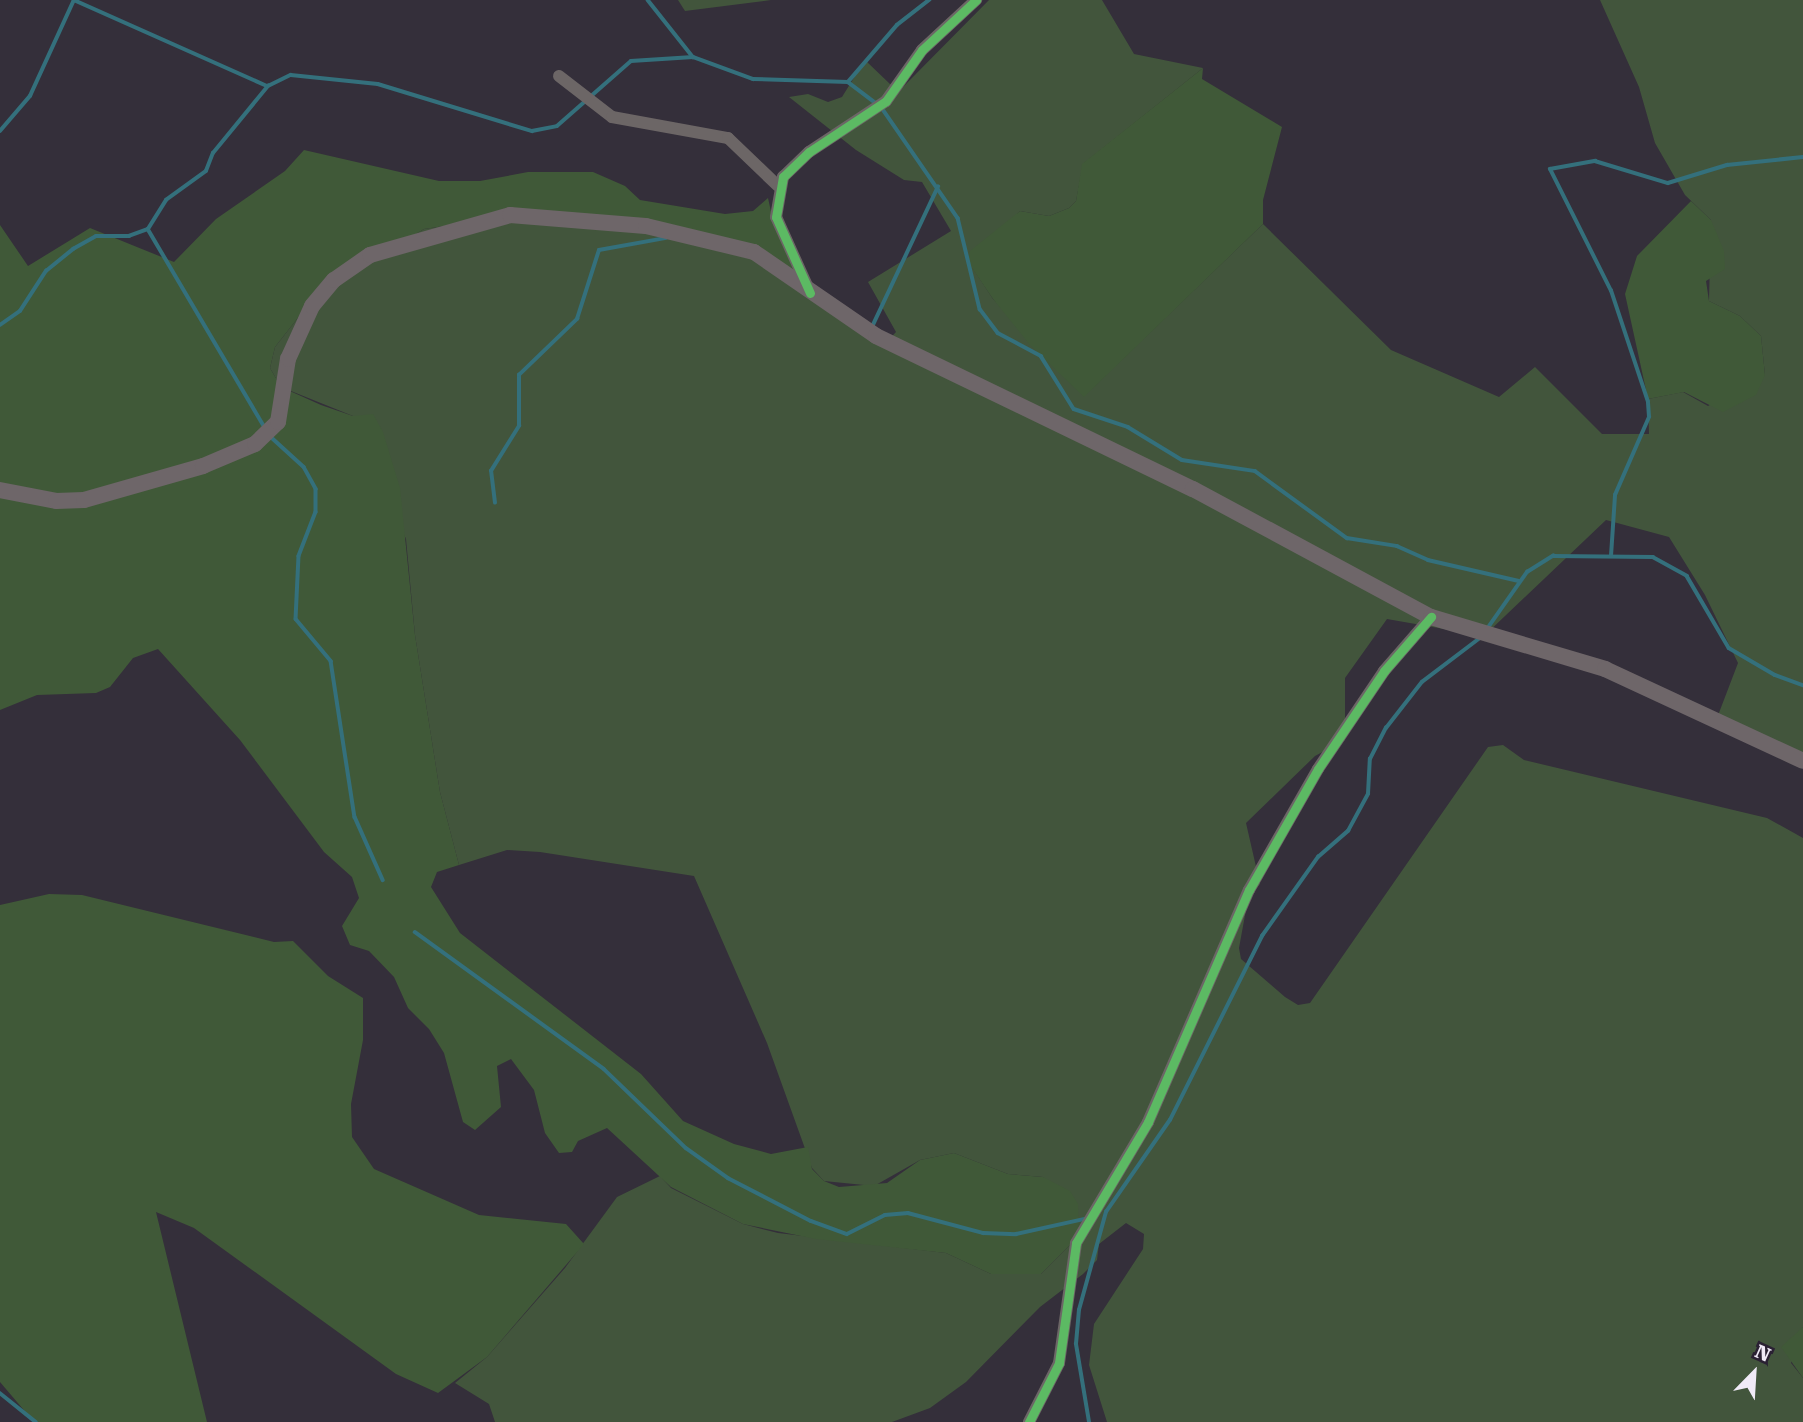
<!DOCTYPE html>
<html>
<head>
<meta charset="utf-8">
<style>
	body { margin:0 }
	#map { position:relative; width:1803px; height:1422px; overflow:hidden; background:#342f3a; font-family:"Roboto Serif",serif }
	div>[style] { position:absolute }
	[style*='--x'] { left:calc(var(--x)*1px); top:calc(var(--y)*1px); width:calc(var(--w)*1px); rotate:calc(var(--a)*1deg) }
	.green>* { inset:0; background:#42553c }
	.forest>* { inset:0; background:#405938 }
	.stream>* { height:3.5px; margin:-1.75px; padding:0 1.75px; transform-origin:1.75px; border-radius:1.75px; background:#34707c }
	.minor>* { height:12px; margin:-6px; padding:0 6px; transform-origin:6px; border-radius:6px; background:#6c6666 }
	.major>* { height:16px; margin:-8px; padding:0 8px; transform-origin:8px; border-radius:8px; background:#6e6669 }
	.cycleway>* { height:9px; margin:-4.5px; padding:0 4.5px; transform-origin:4.5px; border-radius:4.5px; background:#5cba63 }
	span { translate:-50% -50%; white-space:nowrap; text-align:center; line-height:1.15; -webkit-text-stroke:7px #2a2133; paint-order:stroke }
	.north { position:absolute; left:1719px; top:1338px; width:70px; height:70px; -webkit-text-stroke:5px #2a2133; paint-order:stroke; rotate:24deg; font-size:19px; font-weight:700; line-height:28px; text-align:center; color:#f0eaf7 }
	.north::after { content:''; display:block; margin:auto; width:24px; height:32px; background:#f0eaf7; clip-path:polygon(50% 0,100% 100%,50% 72%,0 100%) }
</style>
</head>
<body>
<div id="map">
	<div class="green">
		<i style="clip-path:polygon(678px 0,771px 0,685px 11px)"></i>
		<i style="clip-path:polygon(989px 0,1102px 0,1134px 54px,1203px 68px,1083px 164px,1076px 201px,1069px 208px,1049px 216px,1020px 211px,968px 261px,993px 299px,1084px 396px,1263px 224px,1391px 350px,1499px 397px,1535px 367px,1602px 434px,1649px 434px,1648px 399px,1683px 392px,1708px 406px,1765px 375px,1761px 336px,1740px 316px,1709px 301px,1711px 220px,1685px 195px,1655px 143px,1639px 87px,1600px 0,1803px 0,1803px 759px,1717px 718px,1738px 663px,1705px 595px,1669px 537px,1606px 520px,1484px 636px,1387px 619px,1345px 678px,1345px 740px,1315px 756px,1246px 823px,1260px 884px,1248px 899px,1239px 948px,1241px 959px,1285px 997px,1298px 1005px,1310px 1003px,1488px 747px,1503px 745px,1524px 760px,1767px 818px,1803px 838px,1803px 1327px,1791px 1363px,1803px 1378px,1803px 1422px,1107px 1422px,1089px 1365px,1094px 1324px,1143px 1249px,1144px 1234px,1126px 1223px,1099px 1244px,1097px 1260px,1083px 1274px,1040px 1307px,966px 1382px,930px 1408px,892px 1422px,495px 1422px,489px 1404px,455px 1383px,487px 1357px,565px 1268px,617px 1197px,660px 1176px,671px 1188px,743px 1224px,778px 1233px,946px 1253px,991px 1274px,1041px 1274px,1079px 1236px,1043px 1177px,1008px 1174px,954px 1153px,920px 1160px,874px 1186px,824px 1181px,812px 1168px,767px 1043px,694px 876px,540px 852px,507px 850px,459px 865px,440px 792px,415px 635px,406px 539px,353px 416px,281px 387px,270px 368px,275px 347px,315px 296px,424px 229px,533px 213px,726px 240px,882px 347px,896px 332px,868px 282px,951px 231px,922px 182px,904px 180px,856px 150px,789px 97px,808px 94px,828px 102px,842px 97px,865px 60px,890px 84px,903px 87px)"></i>
	</div>
	<div class="forest">
		<i style="clip-path:polygon(1203px 68px,1202px 79px,1282px 127px,1263px 200px,1263px 224px,1084px 397px,1030px 345px,993px 299px,968px 262px,970px 251px,1020px 211px,1049px 216px,1069px 208px,1076px 201px,1082px 164px)"></i>
		<i style="clip-path:polygon(304px 150px,439px 181px,480px 181px,528px 172px,593px 172px,625px 186px,640px 200px,725px 214px,753px 211px,768px 198px,774px 225px,806px 289px,726px 240px,533px 213px,424px 229px,315px 296px,275px 347px,270px 368px,281px 387px,321px 405px,353px 416px,373px 414px,383px 432px,400px 488px,415px 635px,440px 792px,459px 865px,437px 872px,431px 887px,460px 933px,641px 1074px,683px 1121px,734px 1144px,771px 1154px,808px 1147px,812px 1169px,824px 1181px,839px 1187px,887px 1183px,920px 1160px,954px 1153px,1008px 1174px,1043px 1177px,1070px 1191px,1078px 1204px,1079px 1236px,1041px 1274px,991px 1274px,946px 1253px,816px 1239px,743px 1224px,671px 1187px,607px 1128px,578px 1141px,572px 1152px,559px 1153px,545px 1133px,534px 1090px,511px 1059px,497px 1066px,501px 1107px,475px 1130px,463px 1122px,444px 1053px,429px 1029px,408px 1008px,394px 977px,369px 951px,350px 945px,342px 926px,359px 898px,352px 877px,324px 852px,240px 740px,158px 649px,133px 658px,110px 687px,96px 693px,37px 695px,0 710px,0 225px,28px 266px,90px 228px,174px 262px,216px 219px,285px 171px)"></i>
		<i style="clip-path:polygon(1691px 201px,1711px 220px,1724px 251px,1725px 269px,1706px 281px,1709px 301px,1740px 316px,1761px 336px,1765px 375px,1756px 395px,1723px 412px,1684px 392px,1648px 399px,1625px 294px,1637px 256px)"></i>
		<i style="clip-path:polygon(49px 894px,82px 895px,274px 942px,293px 941px,328px 976px,363px 998px,363px 1040px,351px 1104px,352px 1137px,374px 1169px,479px 1215px,566px 1224px,584px 1244px,487px 1357px,438px 1393px,396px 1374px,194px 1228px,156px 1212px,207px 1422px,34px 1422px,0 1382px,0 905px)"></i>
		<i style="clip-path:polygon(1803px 1327px,1803px 1378px,1781px 1347px)"></i>
	</div>
	<div class="stream">
		<i style="--x:74;--y:0;--w:211;--a:24"></i>
		<i style="--x:648;--y:0;--w:73;--a:51.7"></i>
		<i style="--x:848;--y:82;--w:75;--a:-49.3"></i>
		<i style="--x:897;--y:25;--w:41;--a:-38"></i>
		<i style="--x:882;--y:108;--w:134;--a:55.4"></i>
		<i style="--x:958;--y:218;--w:94;--a:76.4"></i>
		<i style="--x:980;--y:309;--w:30;--a:53"></i>
		<i style="--x:998;--y:333;--w:49;--a:28.1"></i>
		<i style="--x:1041;--y:356;--w:62;--a:58.1"></i>
		<i style="--x:1074;--y:409;--w:57;--a:18.4"></i>
		<i style="--x:1128;--y:427;--w:63;--a:31.4"></i>
		<i style="--x:1182;--y:460;--w:74;--a:8.6"></i>
		<i style="--x:1255;--y:471;--w:114;--a:36.1"></i>
		<i style="--x:1347;--y:538;--w:51;--a:9.1"></i>
		<i style="--x:1397;--y:546;--w:34;--a:24"></i>
		<i style="--x:1428;--y:560;--w:93;--a:13"></i>
		<i style="--x:0;--y:131;--w:46;--a:-49.4"></i>
		<i style="--x:30;--y:96;--w:106;--a:-65.4"></i>
		<i style="--x:148;--y:229;--w:232;--a:59.5"></i>
		<i style="--x:0;--y:325;--w:24;--a:-35"></i>
		<i style="--x:20;--y:311;--w:48;--a:-57"></i>
		<i style="--x:46;--y:271;--w:35;--a:-39"></i>
		<i style="--x:73;--y:249;--w:26;--a:-29"></i>
		<i style="--x:96;--y:236;--w:33;--a:0"></i>
		<i style="--x:129;--y:236;--w:20;--a:-20"></i>
		<i style="--x:148;--y:229;--w:34;--a:-58"></i>
		<i style="--x:166;--y:200;--w:49;--a:-35.9"></i>
		<i style="--x:206;--y:171;--w:19;--a:-69"></i>
		<i style="--x:213;--y:153;--w:87;--a:-50.6"></i>
		<i style="--x:268;--y:86;--w:25;--a:-26"></i>
		<i style="--x:291;--y:75;--w:87;--a:5.9"></i>
		<i style="--x:378;--y:84;--w:161;--a:17"></i>
		<i style="--x:532;--y:131;--w:25;--a:-11"></i>
		<i style="--x:557;--y:126;--w:98;--a:-41.3"></i>
		<i style="--x:631;--y:61;--w:62;--a:-3.7"></i>
		<i style="--x:693;--y:57;--w:64;--a:20.1"></i>
		<i style="--x:753;--y:79;--w:95;--a:1.8"></i>
		<i style="--x:848;--y:82;--w:35;--a:37"></i>
		<i style="--x:872;--y:327;--w:155;--a:-64.8"></i>
		<i style="--x:270;--y:436;--w:46;--a:42.4"></i>
		<i style="--x:304;--y:467;--w:25;--a:61"></i>
		<i style="--x:316;--y:489;--w:23;--a:90"></i>
		<i style="--x:316;--y:512;--w:47;--a:111.1"></i>
		<i style="--x:299;--y:556;--w:63;--a:92.7"></i>
		<i style="--x:296;--y:619;--w:55;--a:50.2"></i>
		<i style="--x:331;--y:661;--w:158;--a:81.3"></i>
		<i style="--x:355;--y:817;--w:69;--a:66"></i>
		<i style="--x:495;--y:503;--w:32;--a:-97"></i>
		<i style="--x:491;--y:471;--w:53;--a:-58.1"></i>
		<i style="--x:519;--y:426;--w:51;--a:-90"></i>
		<i style="--x:519;--y:375;--w:81;--a:-44"></i>
		<i style="--x:577;--y:319;--w:72;--a:-72.3"></i>
		<i style="--x:599;--y:250;--w:68;--a:-10.2"></i>
		<i style="--x:1611;--y:556;--w:61;--a:-86.2"></i>
		<i style="--x:1615;--y:495;--w:85;--a:-66.4"></i>
		<i style="--x:1649;--y:417;--w:15;--a:-94"></i>
		<i style="--x:1648;--y:402;--w:117;--a:-108.4"></i>
		<i style="--x:1611;--y:291;--w:136;--a:-116.6"></i>
		<i style="--x:1550;--y:169;--w:46;--a:-10.1"></i>
		<i style="--x:1595;--y:161;--w:76;--a:16.8"></i>
		<i style="--x:1668;--y:183;--w:62;--a:-17"></i>
		<i style="--x:1727;--y:165;--w:76;--a:-6"></i>
		<i style="--x:1487;--y:629;--w:70;--a:-54.9"></i>
		<i style="--x:1527;--y:572;--w:31;--a:-32"></i>
		<i style="--x:1553;--y:556;--w:100;--a:0.6"></i>
		<i style="--x:1653;--y:557;--w:39;--a:29"></i>
		<i style="--x:1687;--y:576;--w:83;--a:59.7"></i>
		<i style="--x:1729;--y:648;--w:53;--a:30.4"></i>
		<i style="--x:1775;--y:675;--w:30;--a:20"></i>
		<i style="--x:415;--y:932;--w:233;--a:35.9"></i>
		<i style="--x:604;--y:1069;--w:114;--a:43.9"></i>
		<i style="--x:686;--y:1148;--w:52;--a:35.5"></i>
		<i style="--x:728;--y:1178;--w:93;--a:27.4"></i>
		<i style="--x:811;--y:1221;--w:38;--a:20"></i>
		<i style="--x:847;--y:1234;--w:42;--a:-26.6"></i>
		<i style="--x:885;--y:1215;--w:23;--a:-5"></i>
		<i style="--x:908;--y:1213;--w:78;--a:14.9"></i>
		<i style="--x:983;--y:1233;--w:33;--a:2"></i>
		<i style="--x:1016;--y:1234;--w:70;--a:-12.4"></i>
		<i style="--x:0;--y:1393;--w:46;--a:38.9"></i>
		<i style="--x:1089;--y:1422;--w:79;--a:-99.5"></i>
		<i style="--x:1076;--y:1344;--w:34;--a:-85"></i>
		<i style="--x:1079;--y:1310;--w:102;--a:-74.6"></i>
		<i style="--x:1106;--y:1212;--w:112;--a:-55.2"></i>
		<i style="--x:1170;--y:1120;--w:206;--a:-63.4"></i>
		<i style="--x:1262;--y:936;--w:97;--a:-54.7"></i>
		<i style="--x:1318;--y:857;--w:40;--a:-41"></i>
		<i style="--x:1348;--y:831;--w:42;--a:-61.6"></i>
		<i style="--x:1368;--y:794;--w:35;--a:-87"></i>
		<i style="--x:1370;--y:759;--w:35;--a:-63"></i>
		<i style="--x:1386;--y:728;--w:58;--a:-52"></i>
		<i style="--x:1422;--y:682;--w:73;--a:-37.2"></i>
	</div>
	<div class="minor">
		<i style="--x:559;--y:76;--w:67;--a:37.7"></i>
		<i style="--x:612;--y:117;--w:118;--a:10.3"></i>
		<i style="--x:728;--y:138;--w:69;--a:43.8"></i>
		<i style="--x:809;--y:290;--w:80;--a:-114.3"></i>
		<i style="--x:776;--y:217;--w:41;--a:-80.1"></i>
		<i style="--x:783;--y:177;--w:36;--a:-44"></i>
		<i style="--x:809;--y:152;--w:92;--a:-33.5"></i>
		<i style="--x:886;--y:101;--w:62;--a:-54.8"></i>
		<i style="--x:922;--y:50;--w:74;--a:-42.8"></i>
		<i style="--x:1029;--y:1422;--w:66;--a:-63"></i>
		<i style="--x:1059;--y:1363;--w:121;--a:-81.9"></i>
		<i style="--x:1076;--y:1243;--w:141;--a:-59.2"></i>
		<i style="--x:1148;--y:1122;--w:253;--a:-66.5"></i>
		<i style="--x:1249;--y:890;--w:139;--a:-60.3"></i>
		<i style="--x:1318;--y:769;--w:118;--a:-56"></i>
		<i style="--x:1384;--y:671;--w:72;--a:-49"></i>
	</div>
	<div class="major">
		<i style="--x:0;--y:490;--w:57;--a:11.1"></i>
		<i style="--x:56;--y:501;--w:28;--a:-2"></i>
		<i style="--x:84;--y:500;--w:124;--a:-15.9"></i>
		<i style="--x:203;--y:466;--w:56;--a:-22.9"></i>
		<i style="--x:255;--y:444;--w:32;--a:-44"></i>
		<i style="--x:278;--y:422;--w:64;--a:-81"></i>
		<i style="--x:288;--y:359;--w:58;--a:-65.6"></i>
		<i style="--x:312;--y:306;--w:34;--a:-50"></i>
		<i style="--x:334;--y:280;--w:44;--a:-34.8"></i>
		<i style="--x:370;--y:255;--w:146;--a:-15.9"></i>
		<i style="--x:510;--y:215;--w:136;--a:4.6"></i>
		<i style="--x:646;--y:226;--w:111;--a:13.5"></i>
		<i style="--x:754;--y:252;--w:148;--a:34.5"></i>
		<i style="--x:876;--y:336;--w:352;--a:25.8"></i>
		<i style="--x:1193;--y:489;--w:270;--a:28.3"></i>
		<i style="--x:1431;--y:617;--w:182;--a:16.6"></i>
		<i style="--x:1605;--y:669;--w:218;--a:24.9"></i>
	</div>
	<div class="cycleway">
		<i style="--x:810;--y:293;--w:83;--a:-114.1"></i>
		<i style="--x:776;--y:217;--w:41;--a:-80.1"></i>
		<i style="--x:783;--y:177;--w:36;--a:-44"></i>
		<i style="--x:809;--y:152;--w:92;--a:-33.5"></i>
		<i style="--x:886;--y:101;--w:62;--a:-54.8"></i>
		<i style="--x:922;--y:50;--w:74;--a:-42.8"></i>
		<i style="--x:1029;--y:1422;--w:66;--a:-63"></i>
		<i style="--x:1059;--y:1363;--w:121;--a:-81.9"></i>
		<i style="--x:1076;--y:1243;--w:141;--a:-59.2"></i>
		<i style="--x:1148;--y:1122;--w:253;--a:-66.5"></i>
		<i style="--x:1249;--y:890;--w:139;--a:-60.3"></i>
		<i style="--x:1318;--y:769;--w:118;--a:-56"></i>
		<i style="--x:1384;--y:671;--w:72;--a:-49"></i>
	</div>
	<div class="north">N</div>
</div>
</body>
</html>
